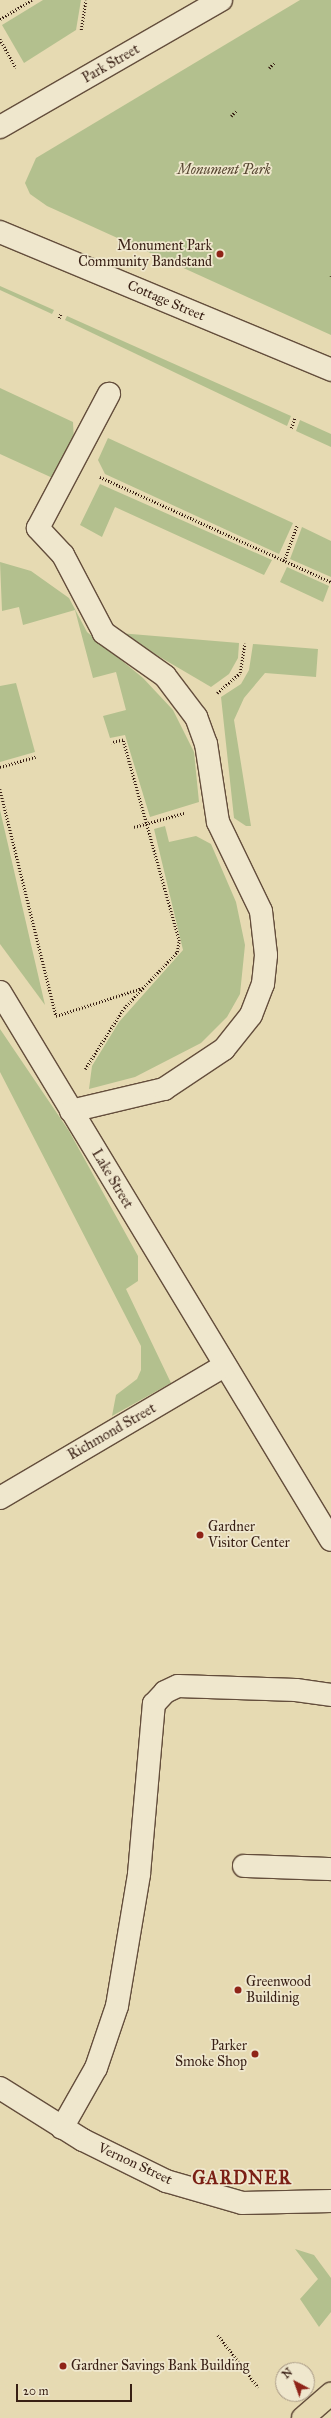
<!DOCTYPE html>
<html>
<head>
<meta charset="utf-8">
<style>
	body { margin:0 }
	#map { position:relative; width:331px; height:2418px; overflow:hidden; background:#e6dab2; font-family:"IM FELL Great Primer",serif }
	div>[style] { position:absolute }
	[style*='--x'] { left:calc(var(--x)*1px); top:calc(var(--y)*1px); width:calc(var(--w)*1px); rotate:calc(var(--a)*1deg) }
	.green>* { inset:0; background:#b3c08e }
	.path>* { height:2.5px; margin-top:-1.25px; transform-origin:0; background:repeating-linear-gradient(90deg,#381f14 0 1px,transparent 0 3px) }
	.roads { filter:drop-shadow(1px 0 #644e3c) drop-shadow(-1px 0 #644e3c) drop-shadow(0 1px #644e3c) drop-shadow(0 -1px #644e3c) }
	.minor>* { height:22px; margin:-11px; padding:0 11px; transform-origin:11px; border-radius:11px; background:#efe7cd }
	.major>* { height:22px; margin:-11px; padding:0 11px; transform-origin:11px; border-radius:11px; background:#e6dab2 }
	.dots>* { width:11px; height:11px; translate:-50% -50%; box-sizing:border-box; border:2px solid #efe7cd; border-radius:50% }
	span { translate:-50% -50%; white-space:nowrap; text-align:center; line-height:1.15; -webkit-text-stroke:3.5px #efe7cd; paint-order:stroke }
	.street-label { font-size:14px; color:#381f14 }
	.park-label { font-size:14px; color:#574732; font-style:italic }
	.poi-label { font-size:14px; color:#381f14 }
	.right { translate:-100% -50%; text-align:right }
	.left { translate:0 -50%; text-align:left }
	.district-label { font-size:18px; color:#7a1f14; font-weight:700; letter-spacing:1px }
	.north { position:absolute; left:275px; top:2362px; width:40px; height:40px; box-sizing:border-box; background:#efe7cd; border:1px solid #a69783; border-radius:50%; rotate:319deg; font-size:11px; font-weight:700; line-height:16px; text-align:center; color:#381f14 }
	.north::after { content:''; display:block; margin:auto; width:14px; height:18px; background:#8f2418; clip-path:polygon(50% 0,100% 100%,50% 72%,0 100%) }
	.scale { position:absolute; left:16px; top:2384px; width:116px; height:18px; box-sizing:border-box; border:2px solid #381f14; border-top:0; padding-left:5px; font-size:12px; line-height:14px; white-space:nowrap; color:#381f14; -webkit-text-stroke:3px #efe7cd; paint-order:stroke }
</style>
</head>
<body>
<div id="map">
	<div class="green">
		<i style="clip-path:polygon(43px 0,81px 0,76px 30px,24px 63px,2px 25px)"></i>
		<i style="clip-path:polygon(300px 0,331px 0,331px 335px,47px 206px,30px 194px,25px 183px,36px 158px)"></i>
		<i style="clip-path:polygon(0 286px,54px 310px,52px 314px,0 290px)"></i>
		<i style="clip-path:polygon(67px 316px,291px 416px,287px 426px,65px 320px)"></i>
		<i style="clip-path:polygon(0 388px,73px 422px,74px 442px,57px 480px,0 454px)"></i>
		<i style="clip-path:polygon(300px 420px,331px 434px,331px 447px,296px 431px)"></i>
		<i style="clip-path:polygon(108px 438px,293px 523px,279px 554px,105px 474px,98px 460px)"></i>
		<i style="clip-path:polygon(100px 484px,272px 560px,264px 575px,115px 507px,102px 537px,80px 525px)"></i>
		<i style="clip-path:polygon(302px 527px,331px 541px,331px 577px,290px 559px)"></i>
		<i style="clip-path:polygon(0 562px,31px 571px,69px 598px,87px 632px,143px 678px,173px 710px,194px 752px,199px 802px,150px 817px,125px 735px,110px 738px,103px 716px,126px 710px,116px 672px,93px 678px,75px 610px,23px 625px,19px 607px,2px 611px)"></i>
		<i style="clip-path:polygon(287px 567px,329px 586px,323px 602px,280px 582px)"></i>
		<i style="clip-path:polygon(119px 633px,239px 643px,238px 658px,229px 674px,211px 687px)"></i>
		<i style="clip-path:polygon(253px 644px,318px 649px,316px 677px,265px 673px,244px 698px,234px 720px,251px 826px,246px 826px,234px 818px,221px 697px,241px 684px,249px 670px)"></i>
		<i style="clip-path:polygon(16px 683px,35px 752px,0 762px,0 686px)"></i>
		<i style="clip-path:polygon(0 810px,45px 1005px,0 944px)"></i>
		<i style="clip-path:polygon(165px 826px,169px 842px,196px 836px,211px 844px,236px 902px,245px 945px,240px 994px,227px 1017px,201px 1043px,135px 1077px,89px 1089px,92px 1066px,119px 1022px,183px 950px,154px 829px)"></i>
		<i style="clip-path:polygon(0 1029px,69px 1131px,138px 1256px,138px 1281px,126px 1289px,171px 1383px,112px 1416px,116px 1395px,137px 1379px,141px 1370px,141px 1346px,0 1072px)"></i>
		<i style="clip-path:polygon(295px 2249px,314px 2255px,331px 2278px,331px 2312px,319px 2327px,300px 2299px,318px 2279px)"></i>
	</div>
	<div class="path">
		<i style="--x:0;--y:19;--w:37;--a:-31"></i>
		<i style="--x:81;--y:30;--w:30;--a:-81"></i>
		<i style="--x:0;--y:39;--w:33;--a:61"></i>
		<i style="--x:269;--y:68;--w:7;--a:-45"></i>
		<i style="--x:231;--y:116;--w:7;--a:-45"></i>
		<i style="--x:186;--y:169;--w:6;--a:-51"></i>
		<i style="--x:331;--y:277;--w:1;--a:-90"></i>
		<i style="--x:59;--y:318;--w:5;--a:-68"></i>
		<i style="--x:291;--y:428;--w:11;--a:-68"></i>
		<i style="--x:100;--y:477;--w:254;--a:24.4"></i>
		<i style="--x:284;--y:561;--w:38;--a:-70"></i>
		<i style="--x:217;--y:693;--w:30;--a:-41"></i>
		<i style="--x:240;--y:673;--w:30;--a:-81"></i>
		<i style="--x:0;--y:767;--w:37;--a:-16"></i>
		<i style="--x:0;--y:789;--w:234;--a:76.1"></i>
		<i style="--x:134;--y:827;--w:52;--a:-15.6"></i>
		<i style="--x:56;--y:1016;--w:90;--a:-18"></i>
		<i style="--x:85;--y:1069;--w:72;--a:-57.4"></i>
		<i style="--x:124;--y:1008;--w:77;--a:-46.6"></i>
		<i style="--x:177;--y:952;--w:11;--a:-80"></i>
		<i style="--x:179;--y:941;--w:209;--a:-105.6"></i>
		<i style="--x:123;--y:740;--w:12;--a:166"></i>
		<i style="--x:218;--y:2335;--w:66;--a:52.4"></i>
	</div>
	<div class="roads">
		<div class="minor">
			<i style="--x:0;--y:127;--w:255;--a:-29.9"></i>
			<i style="--x:0;--y:232;--w:359;--a:22.6"></i>
			<i style="--x:0;--y:992;--w:640;--a:58.87"></i>
			<i style="--x:71;--y:1111;--w:96;--a:-13.3"></i>
			<i style="--x:164;--y:1089;--w:72;--a:-33.7"></i>
			<i style="--x:224;--y:1049;--w:43;--a:-51.5"></i>
			<i style="--x:251;--y:1015;--w:33;--a:-69"></i>
			<i style="--x:263;--y:984;--w:29;--a:-84"></i>
			<i style="--x:266;--y:955;--w:44;--a:-96.5"></i>
			<i style="--x:261;--y:911;--w:99;--a:-115.8"></i>
			<i style="--x:218;--y:822;--w:79;--a:-98.7"></i>
			<i style="--x:206;--y:744;--w:29;--a:-110"></i>
			<i style="--x:196;--y:717;--w:51;--a:-127.1"></i>
			<i style="--x:165;--y:676;--w:75;--a:-144.8"></i>
			<i style="--x:104;--y:633;--w:88;--a:-117.7"></i>
			<i style="--x:63;--y:555;--w:37;--a:-133"></i>
			<i style="--x:38;--y:528;--w:152;--a:-62.1"></i>
			<i style="--x:0;--y:1498;--w:260;--a:-30.5"></i>
			<i style="--x:244;--y:1866;--w:87;--a:2"></i>
			<i style="--x:0;--y:2088;--w:98;--a:32.1"></i>
			<i style="--x:83;--y:2140;--w:93;--a:26.3"></i>
			<i style="--x:166;--y:2181;--w:79;--a:16.1"></i>
			<i style="--x:242;--y:2203;--w:89;--a:-1.3"></i>
			<i style="--x:62;--y:2128;--w:69;--a:-60.5"></i>
			<i style="--x:96;--y:2068;--w:65;--a:-71.3"></i>
			<i style="--x:117;--y:2006;--w:134;--a:-80.5"></i>
			<i style="--x:139;--y:1874;--w:171;--a:-85"></i>
			<i style="--x:154;--y:1704;--w:16;--a:-47"></i>
			<i style="--x:165;--y:1692;--w:14;--a:-25"></i>
			<i style="--x:178;--y:1686;--w:118;--a:1.9"></i>
			<i style="--x:296;--y:1690;--w:35;--a:8"></i>
		</div>
		<div class="major">
			<i style="--x:303;--y:2418;--w:37;--a:-41"></i>
		</div>
	</div>
	<div class="dots">
		<i style="left:220px;top:254px;background:#8f2418"></i>
		<i style="left:200px;top:1535px;background:#8f2418"></i>
		<i style="left:238px;top:1990px;background:#8f2418"></i>
		<i style="left:255px;top:2054px;background:#8f2418"></i>
		<i style="left:63px;top:2366px;background:#8f2418"></i>
	</div>
	<div class="street-label">
		<span style="left:111px;top:64px;rotate:-30deg">Park Street</span>
		<span style="left:166px;top:301px;rotate:23deg">Cottage Street</span>
		<span style="left:112px;top:1179px;rotate:59deg">Lake Street</span>
		<span style="left:112px;top:1432px;rotate:-30deg">Richmond Street</span>
		<span style="left:135px;top:2164px;rotate:25deg">Vernon Street</span>
	</div>
	<div class="park-label">
		<span style="left:224px;top:170px">Monument Park</span>
	</div>
	<div class="poi-label">
		<span class="right" style="left:212px;top:254px">Monument Park<br>Community Bandstand</span>
		<span class="left" style="left:208px;top:1535px">Gardner<br>Visitor Center</span>
		<span class="left" style="left:246px;top:1990px">Greenwood<br>Buildinig</span>
		<span class="right" style="left:247px;top:2054px">Parker<br>Smoke Shop</span>
		<span class="left" style="left:71px;top:2366px">Gardner Savings Bank Building</span>
	</div>
	<div class="district-label">
		<span style="left:242px;top:2178px">GARDNER</span>
	</div>
	<div class="north">N</div>
	<div class="scale">20 m</div>
</div>
</body>
</html>
